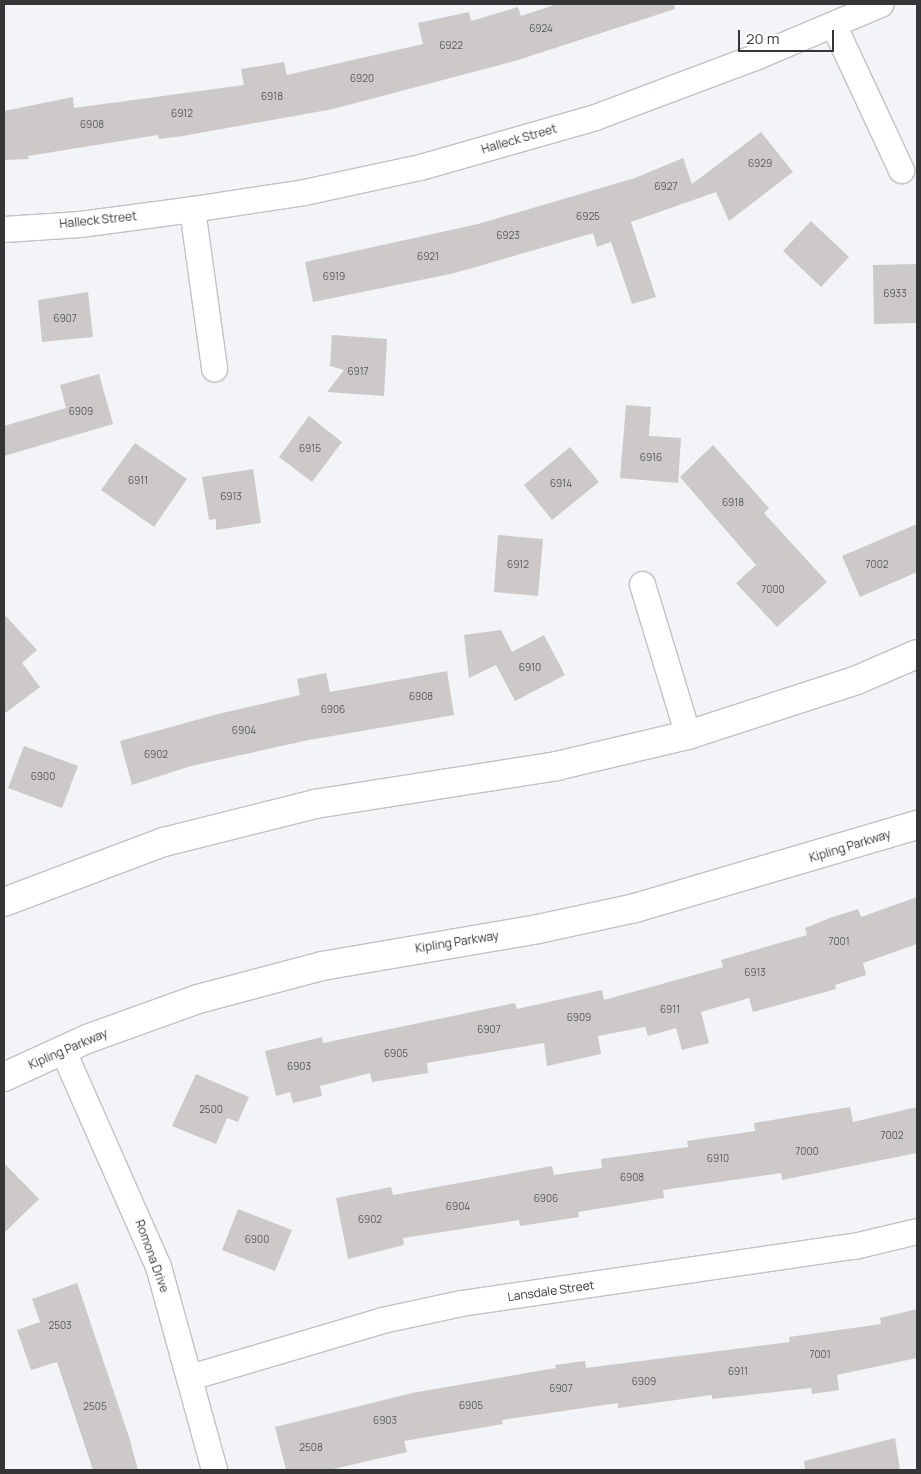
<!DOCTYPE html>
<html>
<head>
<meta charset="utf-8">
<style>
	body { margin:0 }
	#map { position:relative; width:921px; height:1474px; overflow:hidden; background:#f2f4f7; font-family:Manrope,sans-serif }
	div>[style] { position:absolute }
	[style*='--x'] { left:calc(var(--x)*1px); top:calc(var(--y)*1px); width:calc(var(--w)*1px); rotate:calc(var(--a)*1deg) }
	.building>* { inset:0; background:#ccc9c8 }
	.roads { filter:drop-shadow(1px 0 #c0c2c5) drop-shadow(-1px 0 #c0c2c5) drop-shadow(0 1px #c0c2c5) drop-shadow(0 -1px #c0c2c5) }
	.minor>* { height:25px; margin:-12.5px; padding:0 12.5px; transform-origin:12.5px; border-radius:12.5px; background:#fff }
	.tertiary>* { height:28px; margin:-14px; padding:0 14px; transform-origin:14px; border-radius:14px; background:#fff }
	span { translate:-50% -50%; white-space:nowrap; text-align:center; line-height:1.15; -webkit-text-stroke:4px #fff; paint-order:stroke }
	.number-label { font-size:10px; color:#5a5a5a }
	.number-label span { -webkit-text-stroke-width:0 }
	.street-label { font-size:12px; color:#343536 }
	.frame { position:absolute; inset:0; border:5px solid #343536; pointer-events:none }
	.scale { position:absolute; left:738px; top:30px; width:96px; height:22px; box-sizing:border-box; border:2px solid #343536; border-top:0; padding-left:6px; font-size:15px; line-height:18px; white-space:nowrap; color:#343536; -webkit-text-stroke:4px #fff; paint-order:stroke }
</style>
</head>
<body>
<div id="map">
	<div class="building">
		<i style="clip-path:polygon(557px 4px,674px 4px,675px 9px,515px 61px,333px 109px,183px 136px,159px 139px,158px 135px,28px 156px,29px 159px,4px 160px,4px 111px,73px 97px,74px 108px,244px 85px,241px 69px,284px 62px,287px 75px,423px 44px,418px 23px,469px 12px,471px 21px,518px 7px,521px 16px)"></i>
		<i style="clip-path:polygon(761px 132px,793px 172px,729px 221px,716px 192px,631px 222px,656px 297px,632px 304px,611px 242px,597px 247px,593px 233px,455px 273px,313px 302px,305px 262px,478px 224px,635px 178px,683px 158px,692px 184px)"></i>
		<i style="clip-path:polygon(811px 221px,849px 257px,821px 287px,783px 251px)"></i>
		<i style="clip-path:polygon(917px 264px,917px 323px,874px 324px,873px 265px)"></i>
		<i style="clip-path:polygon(88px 292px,93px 337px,42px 342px,38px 300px)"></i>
		<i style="clip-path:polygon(332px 335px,387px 339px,384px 396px,327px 392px,344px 370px,330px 366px)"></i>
		<i style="clip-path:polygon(99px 374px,113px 424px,4px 456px,4px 426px,66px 408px,60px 385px)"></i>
		<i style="clip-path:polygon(626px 405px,651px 407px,649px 436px,681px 438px,678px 483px,620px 478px)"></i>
		<i style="clip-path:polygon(309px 416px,342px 442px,312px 482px,279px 457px)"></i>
		<i style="clip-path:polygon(135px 443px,187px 479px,154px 527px,101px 490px)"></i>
		<i style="clip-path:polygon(713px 445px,769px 508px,764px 513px,827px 582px,777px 627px,736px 583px,756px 565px,680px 477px)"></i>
		<i style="clip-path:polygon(570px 447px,599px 482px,552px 520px,524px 485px)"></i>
		<i style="clip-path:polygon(253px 469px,261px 523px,216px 530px,216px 519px,209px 520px,202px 477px)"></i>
		<i style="clip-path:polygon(917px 524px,917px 572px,860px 597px,842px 556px)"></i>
		<i style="clip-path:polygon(498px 535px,543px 539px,538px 596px,494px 592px)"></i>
		<i style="clip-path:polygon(4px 614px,37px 650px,22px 663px,40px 687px,4px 714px)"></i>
		<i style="clip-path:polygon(501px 630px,512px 652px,544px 635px,565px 675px,515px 701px,496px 665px,469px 678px,464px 635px)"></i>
		<i style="clip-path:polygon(447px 671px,454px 715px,309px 740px,191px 766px,132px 785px,120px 741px,218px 714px,300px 695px,297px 679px,326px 673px,330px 692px)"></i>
		<i style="clip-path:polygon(24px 746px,78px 766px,62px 808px,8px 788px)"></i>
		<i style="clip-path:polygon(917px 897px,917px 944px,863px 963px,866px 975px,835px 985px,836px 989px,753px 1012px,749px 998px,701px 1012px,709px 1043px,682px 1050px,676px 1028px,648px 1036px,645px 1027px,598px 1036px,601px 1054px,547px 1066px,544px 1043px,427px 1063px,428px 1073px,372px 1082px,370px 1073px,320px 1086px,322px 1096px,293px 1103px,290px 1092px,276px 1096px,265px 1051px,322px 1037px,323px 1043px,515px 1003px,517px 1009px,602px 990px,604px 1000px,723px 967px,721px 960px,807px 935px,805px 928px,830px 918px,858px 909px,861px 917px)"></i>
		<i style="clip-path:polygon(196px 1074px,249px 1097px,238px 1122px,227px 1118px,216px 1144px,172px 1126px)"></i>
		<i style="clip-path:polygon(850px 1107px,853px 1122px,917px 1107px,917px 1153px,782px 1180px,781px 1173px,663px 1190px,664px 1198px,578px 1212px,579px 1217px,520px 1226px,519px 1220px,403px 1238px,404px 1245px,348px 1259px,336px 1198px,391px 1187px,393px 1195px,552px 1166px,554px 1175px,602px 1168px,601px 1159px,688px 1147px,687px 1141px,755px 1131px,754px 1123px)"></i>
		<i style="clip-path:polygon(4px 1163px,39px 1199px,4px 1233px)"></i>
		<i style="clip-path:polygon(238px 1209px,292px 1230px,275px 1271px,222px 1250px)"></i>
		<i style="clip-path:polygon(77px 1283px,129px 1437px,138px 1470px,93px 1470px,57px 1362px,31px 1370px,17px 1330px,40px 1322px,32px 1299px)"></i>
		<i style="clip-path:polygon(917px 1309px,917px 1358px,837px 1375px,839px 1390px,812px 1394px,811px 1388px,712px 1399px,712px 1395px,618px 1408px,618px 1403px,502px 1420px,503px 1424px,404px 1441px,407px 1452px,329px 1470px,286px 1470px,275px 1427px,412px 1393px,556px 1368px,555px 1365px,585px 1361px,586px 1368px,790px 1342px,789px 1337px,881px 1324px,880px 1318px)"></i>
		<i style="clip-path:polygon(895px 1438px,900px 1470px,805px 1470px,804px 1461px)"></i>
	</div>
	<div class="roads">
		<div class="minor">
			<i style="--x:834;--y:26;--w:159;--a:65"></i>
			<i style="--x:192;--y:209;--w:161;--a:82.1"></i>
			<i style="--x:4;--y:229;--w:76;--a:-3.8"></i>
			<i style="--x:80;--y:224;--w:113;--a:-7.6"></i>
			<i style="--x:192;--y:209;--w:113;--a:-8.6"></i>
			<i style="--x:304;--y:192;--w:119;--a:-12.2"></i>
			<i style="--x:420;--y:167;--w:182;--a:-15.9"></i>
			<i style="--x:595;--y:117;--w:173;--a:-20.6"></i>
			<i style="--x:757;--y:56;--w:134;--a:-22.9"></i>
			<i style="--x:642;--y:584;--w:158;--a:73.1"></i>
			<i style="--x:63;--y:1051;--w:235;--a:66.2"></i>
			<i style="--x:158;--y:1266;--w:212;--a:74.6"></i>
			<i style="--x:190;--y:1377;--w:200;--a:-16.5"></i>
			<i style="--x:382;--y:1320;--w:81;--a:-12.1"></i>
			<i style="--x:461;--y:1303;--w:397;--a:-8.3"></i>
			<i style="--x:854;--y:1246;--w:65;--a:-13.4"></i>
		</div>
		<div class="tertiary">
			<i style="--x:4;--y:902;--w:171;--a:-20.6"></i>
			<i style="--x:164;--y:842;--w:156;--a:-14.1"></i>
			<i style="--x:315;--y:804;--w:245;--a:-8.9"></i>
			<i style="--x:557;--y:766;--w:135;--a:-13.3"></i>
			<i style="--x:688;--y:735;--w:178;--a:-18"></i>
			<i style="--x:857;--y:680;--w:65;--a:-23.4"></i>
			<i style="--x:4;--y:1077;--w:91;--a:-24.6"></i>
			<i style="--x:87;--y:1039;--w:118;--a:-19.8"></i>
			<i style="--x:198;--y:999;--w:128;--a:-14.9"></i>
			<i style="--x:322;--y:966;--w:219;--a:-9.7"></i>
			<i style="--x:538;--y:929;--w:99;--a:-12.2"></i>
			<i style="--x:635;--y:908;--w:294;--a:-16.4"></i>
		</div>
	</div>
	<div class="number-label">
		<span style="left:541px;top:29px">6924</span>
		<span style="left:451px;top:46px">6922</span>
		<span style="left:362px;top:79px">6920</span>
		<span style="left:272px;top:97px">6918</span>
		<span style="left:182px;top:114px">6912</span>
		<span style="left:92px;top:125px">6908</span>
		<span style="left:760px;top:164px">6929</span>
		<span style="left:666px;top:187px">6927</span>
		<span style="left:588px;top:217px">6925</span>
		<span style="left:508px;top:236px">6923</span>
		<span style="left:428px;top:257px">6921</span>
		<span style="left:334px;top:277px">6919</span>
		<span style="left:895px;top:294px">6933</span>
		<span style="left:65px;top:319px">6907</span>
		<span style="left:358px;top:372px">6917</span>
		<span style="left:81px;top:412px">6909</span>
		<span style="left:310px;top:449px">6915</span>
		<span style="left:651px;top:458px">6916</span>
		<span style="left:138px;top:481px">6911</span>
		<span style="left:561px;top:484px">6914</span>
		<span style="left:231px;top:497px">6913</span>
		<span style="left:733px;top:503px">6918</span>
		<span style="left:518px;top:565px">6912</span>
		<span style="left:877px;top:565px">7002</span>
		<span style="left:773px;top:590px">7000</span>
		<span style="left:530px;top:668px">6910</span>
		<span style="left:421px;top:697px">6908</span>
		<span style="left:333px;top:710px">6906</span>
		<span style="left:244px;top:731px">6904</span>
		<span style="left:156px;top:755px">6902</span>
		<span style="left:43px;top:777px">6900</span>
		<span style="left:839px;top:942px">7001</span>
		<span style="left:755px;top:973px">6913</span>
		<span style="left:670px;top:1010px">6911</span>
		<span style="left:579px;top:1018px">6909</span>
		<span style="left:489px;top:1030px">6907</span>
		<span style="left:396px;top:1054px">6905</span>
		<span style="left:299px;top:1067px">6903</span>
		<span style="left:211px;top:1110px">2500</span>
		<span style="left:892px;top:1136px">7002</span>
		<span style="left:807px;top:1152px">7000</span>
		<span style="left:718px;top:1159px">6910</span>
		<span style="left:632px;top:1178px">6908</span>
		<span style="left:546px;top:1199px">6906</span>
		<span style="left:458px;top:1207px">6904</span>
		<span style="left:370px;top:1220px">6902</span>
		<span style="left:257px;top:1240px">6900</span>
		<span style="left:60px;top:1326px">2503</span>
		<span style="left:820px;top:1355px">7001</span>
		<span style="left:738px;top:1372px">6911</span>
		<span style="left:644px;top:1382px">6909</span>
		<span style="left:561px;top:1389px">6907</span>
		<span style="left:471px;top:1406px">6905</span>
		<span style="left:95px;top:1407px">2505</span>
		<span style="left:385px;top:1421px">6903</span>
		<span style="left:311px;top:1448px">2508</span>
	</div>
	<div class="street-label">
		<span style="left:519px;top:139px;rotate:-16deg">Halleck Street</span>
		<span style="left:98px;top:220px;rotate:-6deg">Halleck Street</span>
		<span style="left:850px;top:846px;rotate:-17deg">Kipling Parkway</span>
		<span style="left:457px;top:942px;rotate:-9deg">Kipling Parkway</span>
		<span style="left:68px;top:1049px;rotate:-23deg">Kipling Parkway</span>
		<span style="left:152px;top:1256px;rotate:70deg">Romona Drive</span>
		<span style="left:551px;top:1291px;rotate:-8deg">Lansdale Street</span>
	</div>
	<div class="frame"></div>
	<div class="scale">20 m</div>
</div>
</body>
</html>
